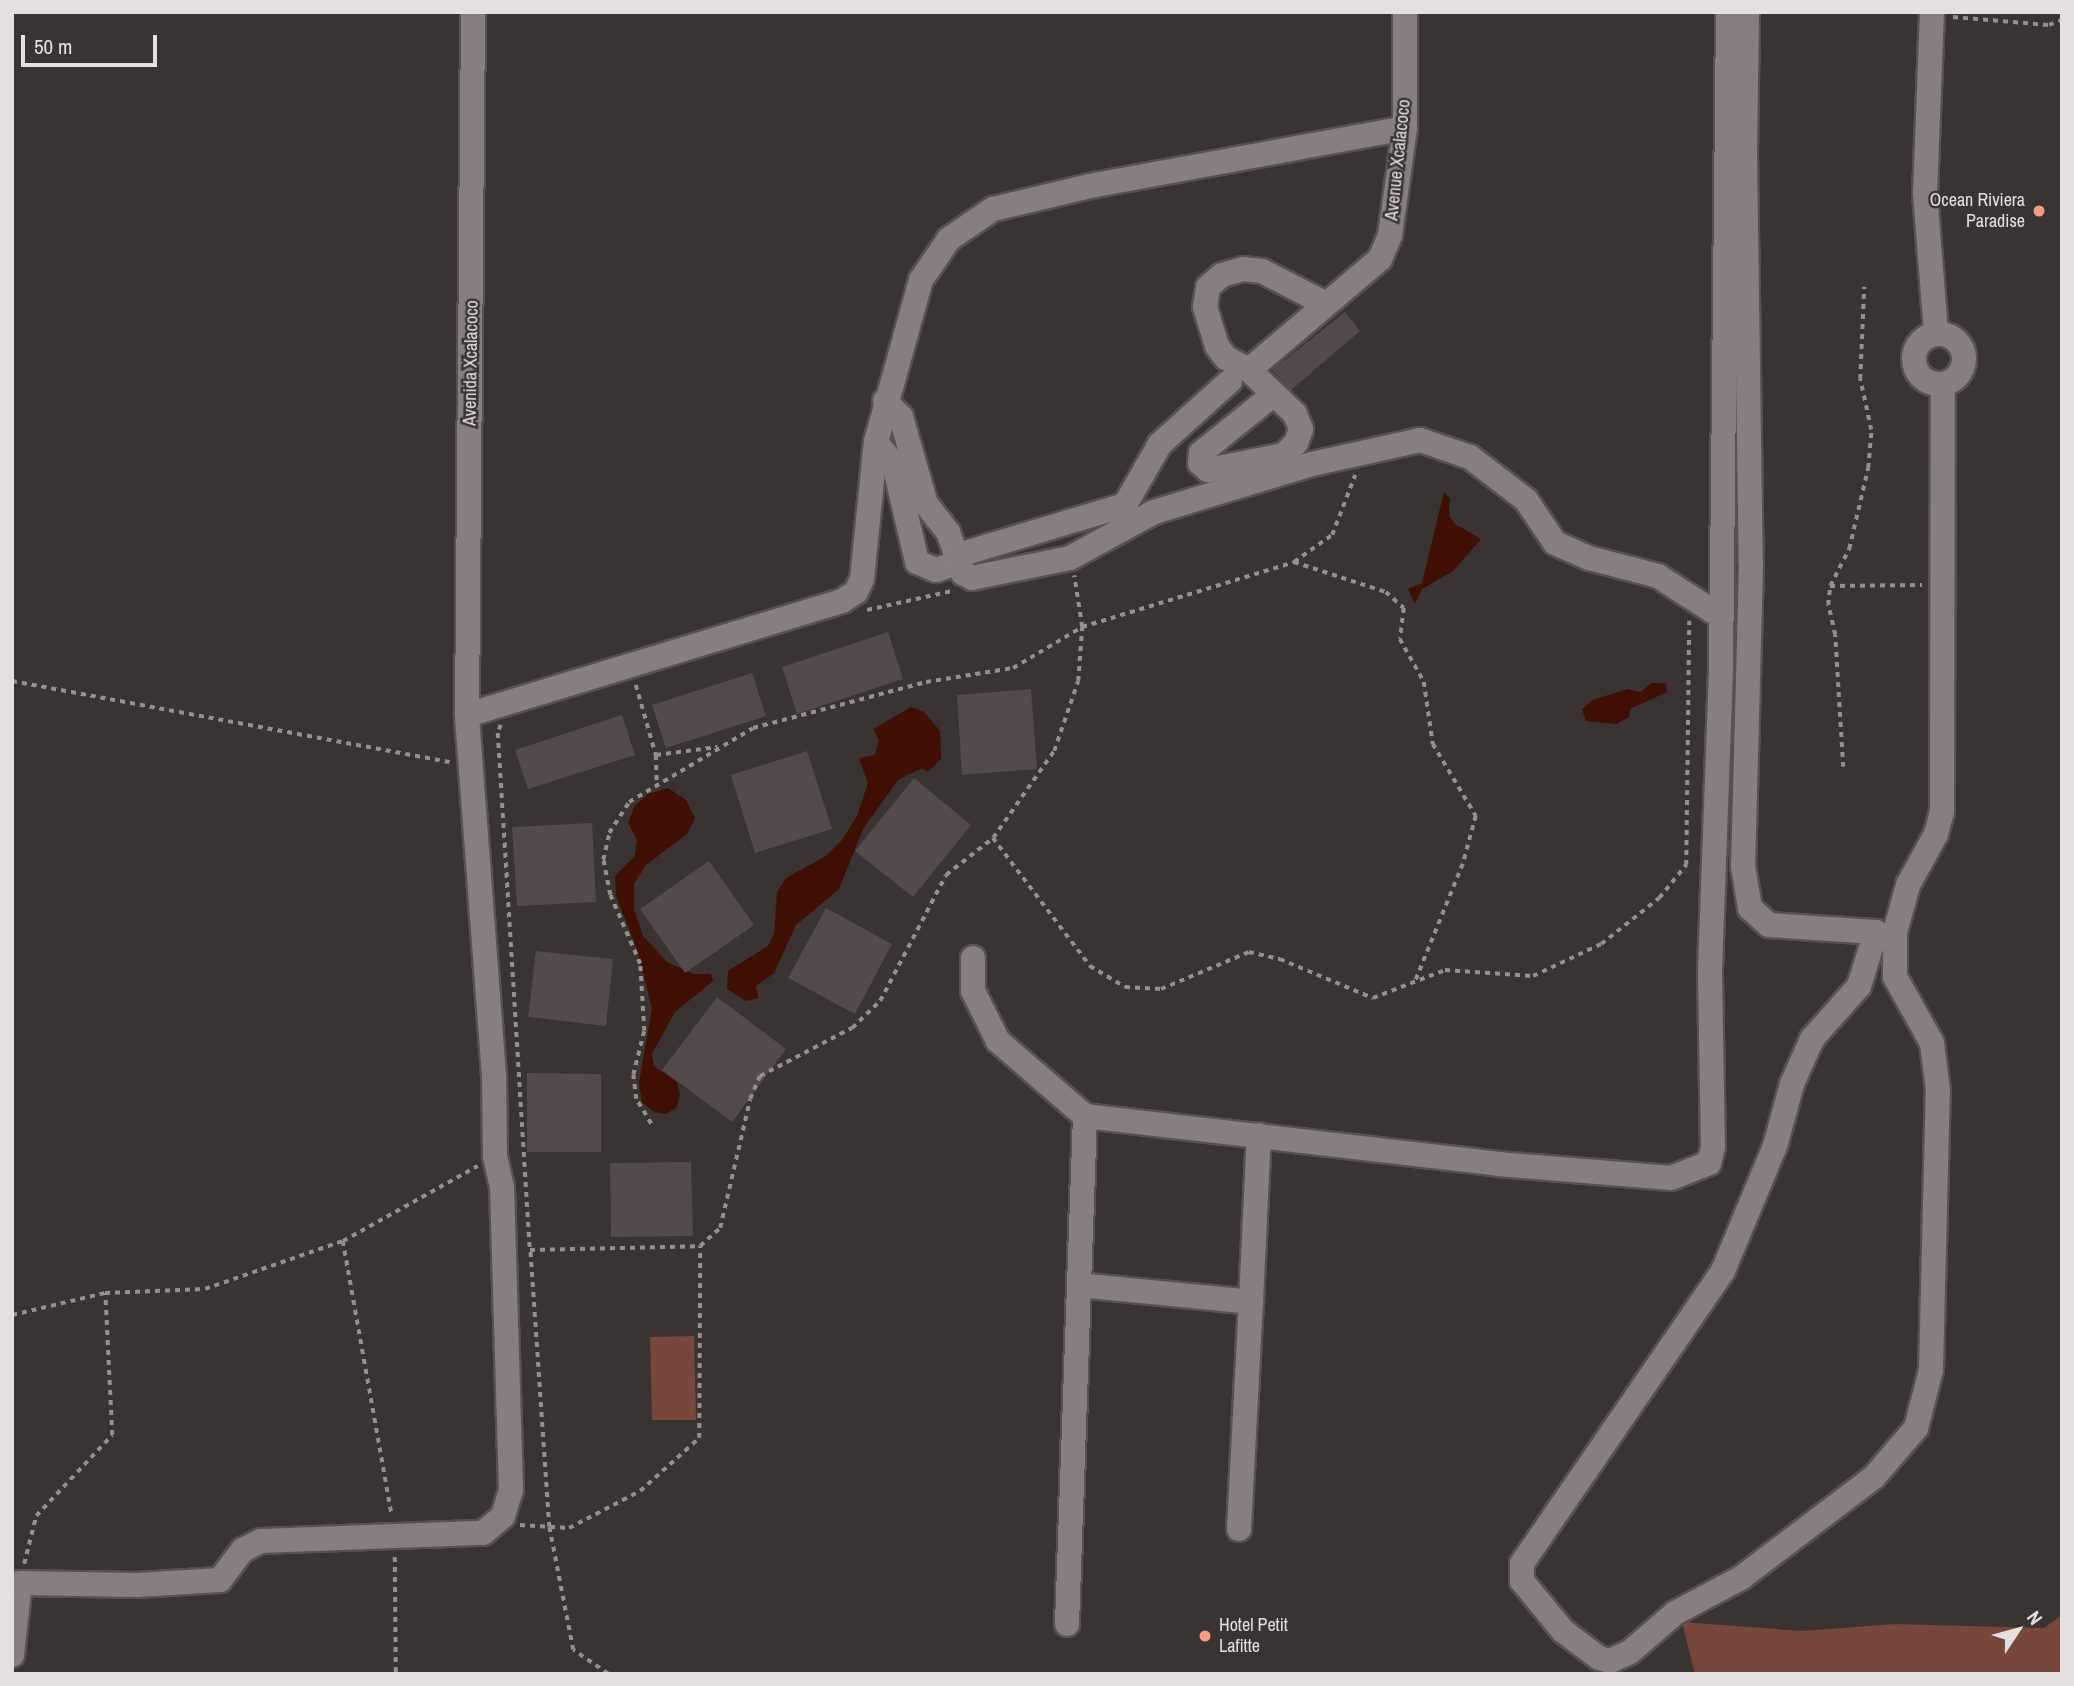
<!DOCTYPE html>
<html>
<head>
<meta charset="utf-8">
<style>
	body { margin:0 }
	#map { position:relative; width:2074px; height:1686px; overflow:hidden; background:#393331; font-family:"Archivo Narrow",sans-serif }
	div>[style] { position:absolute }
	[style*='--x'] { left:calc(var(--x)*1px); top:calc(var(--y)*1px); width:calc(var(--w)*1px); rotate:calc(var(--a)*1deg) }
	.green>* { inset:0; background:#76473a }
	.water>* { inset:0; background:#3e0f02 }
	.building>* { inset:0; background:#524b49 }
	.path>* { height:3.5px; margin-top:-1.75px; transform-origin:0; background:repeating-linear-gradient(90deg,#958f8e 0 5px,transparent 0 10px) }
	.roads { filter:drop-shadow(2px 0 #575150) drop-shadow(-2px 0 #575150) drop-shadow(0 2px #575150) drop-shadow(0 -2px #575150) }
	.minor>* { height:24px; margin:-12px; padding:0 12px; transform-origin:12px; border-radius:12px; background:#867f7d }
	.minor>.ring { margin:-12px; padding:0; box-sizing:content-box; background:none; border:24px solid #867f7d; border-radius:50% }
	.dots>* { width:19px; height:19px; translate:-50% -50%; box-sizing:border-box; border:4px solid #393331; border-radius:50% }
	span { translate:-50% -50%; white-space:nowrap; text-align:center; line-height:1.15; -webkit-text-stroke:5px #393331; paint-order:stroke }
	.street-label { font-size:18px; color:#e5e0df }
	.poi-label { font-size:18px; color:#e5e0df }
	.right { translate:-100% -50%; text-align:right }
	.left { translate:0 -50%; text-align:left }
	.frame { position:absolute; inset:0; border:14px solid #e5e0df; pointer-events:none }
	.north { position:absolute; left:1983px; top:1595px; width:70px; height:70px; -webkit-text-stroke:5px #393331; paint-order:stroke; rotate:54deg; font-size:19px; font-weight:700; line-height:28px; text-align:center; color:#e5e0df }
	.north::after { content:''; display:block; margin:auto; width:24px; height:32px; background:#e5e0df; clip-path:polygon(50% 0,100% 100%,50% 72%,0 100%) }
	.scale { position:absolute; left:21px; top:35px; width:136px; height:32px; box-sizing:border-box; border:4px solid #e5e0df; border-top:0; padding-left:9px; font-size:21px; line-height:24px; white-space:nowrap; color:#e5e0df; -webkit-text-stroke:5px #393331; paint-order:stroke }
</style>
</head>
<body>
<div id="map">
	<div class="green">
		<i style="clip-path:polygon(694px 1336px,696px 1420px,652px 1420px,650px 1337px)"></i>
		<i style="clip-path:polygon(2062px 1615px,2060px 1674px,1695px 1674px,1682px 1622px,1802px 1631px,1894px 1624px,2044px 1628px)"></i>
	</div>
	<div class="water">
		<i style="clip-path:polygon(1444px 492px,1450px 498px,1449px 516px,1455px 524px,1481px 539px,1453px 571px,1422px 589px,1415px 604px,1408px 589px,1422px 583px)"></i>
		<i style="clip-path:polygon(1652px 683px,1666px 683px,1667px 692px,1630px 709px,1629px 717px,1616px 724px,1586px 721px,1582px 709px,1593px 700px,1627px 689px,1640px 692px)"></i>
		<i style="clip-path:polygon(911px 707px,924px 712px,940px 731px,941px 759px,928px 772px,922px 768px,898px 780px,863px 829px,839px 889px,796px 925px,774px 973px,756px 986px,759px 998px,746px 1001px,727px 989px,728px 971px,768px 946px,774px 934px,777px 892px,786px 878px,826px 856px,842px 840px,857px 816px,868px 783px,859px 758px,875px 755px,879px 740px,873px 729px)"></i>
		<i style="clip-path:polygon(668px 788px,686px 800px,695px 818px,687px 834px,646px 865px,634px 884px,634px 909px,643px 936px,667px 962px,694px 974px,711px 974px,713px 981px,675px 1012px,652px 1054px,654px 1066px,677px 1082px,680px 1094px,677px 1107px,666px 1114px,654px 1112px,642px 1102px,639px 1083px,652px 1008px,637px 949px,616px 896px,615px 876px,635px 856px,637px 840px,628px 823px,634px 807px,648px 794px)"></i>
	</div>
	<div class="building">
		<i style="clip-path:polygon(1345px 312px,1360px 331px,1291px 390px,1272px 370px)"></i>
		<i style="clip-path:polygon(888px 632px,903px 679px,797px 714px,782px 667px)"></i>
		<i style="clip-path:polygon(752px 673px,766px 716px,666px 748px,652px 705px)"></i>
		<i style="clip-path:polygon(1031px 689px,1037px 769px,962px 775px,957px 695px)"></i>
		<i style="clip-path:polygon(622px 715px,635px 755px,528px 789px,515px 750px)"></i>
		<i style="clip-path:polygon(807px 751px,832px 829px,755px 853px,731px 775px)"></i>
		<i style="clip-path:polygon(914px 778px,971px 825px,913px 897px,855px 851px)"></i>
		<i style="clip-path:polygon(592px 823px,596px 902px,517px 906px,512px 827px)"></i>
		<i style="clip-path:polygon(709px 861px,754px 925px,685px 973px,640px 909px)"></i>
		<i style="clip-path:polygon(826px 908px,892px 944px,855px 1014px,788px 978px)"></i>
		<i style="clip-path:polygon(536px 951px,613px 959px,606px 1026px,528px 1017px)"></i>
		<i style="clip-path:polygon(717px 997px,786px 1049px,732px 1122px,662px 1070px)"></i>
		<i style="clip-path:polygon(527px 1073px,601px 1074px,601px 1152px,527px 1152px)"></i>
		<i style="clip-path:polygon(691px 1162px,693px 1236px,611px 1237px,610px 1163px)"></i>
	</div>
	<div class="path">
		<i style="--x:1953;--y:17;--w:96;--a:4.8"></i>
		<i style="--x:2049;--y:25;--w:14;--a:-21"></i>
		<i style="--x:1294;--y:562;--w:97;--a:18.1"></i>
		<i style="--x:1386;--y:592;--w:24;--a:42"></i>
		<i style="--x:1404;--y:608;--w:31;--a:97"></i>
		<i style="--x:1400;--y:639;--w:49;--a:60.8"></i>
		<i style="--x:1424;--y:682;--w:63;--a:81.7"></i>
		<i style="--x:1433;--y:744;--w:84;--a:59.2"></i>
		<i style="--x:1476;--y:816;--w:50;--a:105.2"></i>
		<i style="--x:1463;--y:864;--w:127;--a:112.1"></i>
		<i style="--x:1830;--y:586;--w:92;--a:-0.6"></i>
		<i style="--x:867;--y:610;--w:87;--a:-12.6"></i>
		<i style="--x:12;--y:681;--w:446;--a:10.5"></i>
		<i style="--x:636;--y:685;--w:73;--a:74.1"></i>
		<i style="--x:656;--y:755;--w:27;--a:88"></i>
		<i style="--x:501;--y:725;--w:9;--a:111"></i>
		<i style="--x:498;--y:733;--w:518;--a:86.46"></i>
		<i style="--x:656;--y:755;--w:62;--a:-7.5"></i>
		<i style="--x:1843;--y:767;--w:132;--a:-93.5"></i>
		<i style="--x:1835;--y:635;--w:31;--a:-103"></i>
		<i style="--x:1828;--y:605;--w:19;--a:-84"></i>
		<i style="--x:1830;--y:586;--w:42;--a:-62.8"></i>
		<i style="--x:1849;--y:549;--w:83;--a:-76.8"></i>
		<i style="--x:1868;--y:468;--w:38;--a:-85"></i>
		<i style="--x:1871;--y:430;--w:52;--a:-102.2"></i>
		<i style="--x:1860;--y:379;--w:92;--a:-87.5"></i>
		<i style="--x:993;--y:838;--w:161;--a:52.8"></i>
		<i style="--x:1090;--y:966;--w:41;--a:31"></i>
		<i style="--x:1125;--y:987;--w:36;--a:3"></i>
		<i style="--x:1161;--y:989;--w:95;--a:-22.8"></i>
		<i style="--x:1249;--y:952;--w:32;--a:13"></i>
		<i style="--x:1280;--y:959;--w:101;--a:22.8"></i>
		<i style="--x:1373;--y:998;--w:77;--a:-21.3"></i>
		<i style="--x:1445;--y:970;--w:88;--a:3.9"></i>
		<i style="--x:1533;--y:976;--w:75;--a:-25.2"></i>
		<i style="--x:1601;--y:944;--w:74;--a:-38.4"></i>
		<i style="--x:1659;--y:898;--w:43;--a:-50.7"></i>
		<i style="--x:1686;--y:865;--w:244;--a:-89.3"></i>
		<i style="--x:651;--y:1124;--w:29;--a:-121"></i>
		<i style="--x:636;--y:1099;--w:24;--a:-97"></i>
		<i style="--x:633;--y:1075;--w:45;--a:-76"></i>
		<i style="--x:644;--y:1031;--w:67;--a:-93.4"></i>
		<i style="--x:640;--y:964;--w:75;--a:-113.5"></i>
		<i style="--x:610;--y:895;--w:36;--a:-101"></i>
		<i style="--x:603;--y:860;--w:28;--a:-77"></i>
		<i style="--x:609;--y:833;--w:37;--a:-57"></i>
		<i style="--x:629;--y:802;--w:144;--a:-30.8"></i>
		<i style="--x:753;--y:728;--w:179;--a:-14.9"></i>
		<i style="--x:926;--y:682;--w:88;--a:-9.1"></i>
		<i style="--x:1013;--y:668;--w:80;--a:-30.7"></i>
		<i style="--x:1082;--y:627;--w:52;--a:-98.9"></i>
		<i style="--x:343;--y:1241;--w:278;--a:79.9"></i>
		<i style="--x:12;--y:1315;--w:96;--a:-13.3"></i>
		<i style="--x:105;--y:1293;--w:100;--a:-2.3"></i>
		<i style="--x:205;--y:1289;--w:146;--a:-19.2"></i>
		<i style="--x:343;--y:1241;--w:154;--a:-29.1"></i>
		<i style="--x:520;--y:1525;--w:49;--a:3.5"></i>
		<i style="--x:569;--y:1528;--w:80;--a:-27.5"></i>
		<i style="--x:640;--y:1491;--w:79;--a:-41.9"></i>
		<i style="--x:699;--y:1438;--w:192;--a:-89.7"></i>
		<i style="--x:700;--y:1246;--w:27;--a:-42"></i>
		<i style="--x:720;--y:1228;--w:132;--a:-76.9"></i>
		<i style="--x:750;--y:1099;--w:25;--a:-67"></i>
		<i style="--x:760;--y:1076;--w:104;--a:-27.6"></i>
		<i style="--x:852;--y:1028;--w:39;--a:-44"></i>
		<i style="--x:880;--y:1001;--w:142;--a:-62.4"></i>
		<i style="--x:946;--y:875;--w:60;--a:-38.2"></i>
		<i style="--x:993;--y:838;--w:106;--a:-55"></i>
		<i style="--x:1054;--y:751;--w:74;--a:-71.1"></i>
		<i style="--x:1078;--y:681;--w:54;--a:-85.8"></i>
		<i style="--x:1082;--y:627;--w:222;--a:-17"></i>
		<i style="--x:1294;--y:562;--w:47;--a:-35.4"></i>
		<i style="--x:1332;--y:535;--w:64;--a:-69"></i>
		<i style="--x:395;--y:1557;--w:117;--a:89.5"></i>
		<i style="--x:24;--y:1564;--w:49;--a:-76"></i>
		<i style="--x:36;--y:1516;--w:111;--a:-46.8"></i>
		<i style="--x:112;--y:1435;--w:142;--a:-92.8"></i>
		<i style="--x:608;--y:1674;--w:42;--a:-145.6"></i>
		<i style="--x:573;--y:1650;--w:125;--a:-101"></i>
		<i style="--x:549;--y:1527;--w:278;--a:-93.9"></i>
		<i style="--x:530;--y:1250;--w:170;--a:-1.3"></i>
	</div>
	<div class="roads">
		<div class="minor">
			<i style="--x:1747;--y:12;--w:142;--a:90.8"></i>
			<i style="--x:1745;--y:154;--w:410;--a:89.2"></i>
			<i style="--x:1751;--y:564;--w:302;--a:91.5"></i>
			<i style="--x:1743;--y:866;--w:43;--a:80.5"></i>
			<i style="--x:1750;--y:908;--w:25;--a:42"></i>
			<i style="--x:1769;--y:925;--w:107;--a:3.7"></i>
			<i style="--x:1876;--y:932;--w:57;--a:107.5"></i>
			<i style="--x:1859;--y:986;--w:71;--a:131.6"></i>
			<i style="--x:1812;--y:1039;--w:49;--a:114"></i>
			<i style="--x:1792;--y:1084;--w:64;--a:105.3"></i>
			<i style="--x:1775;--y:1146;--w:135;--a:112.6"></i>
			<i style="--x:1723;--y:1271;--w:355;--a:124.5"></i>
			<i style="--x:1522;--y:1564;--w:17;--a:90"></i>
			<i style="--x:1522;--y:1581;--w:65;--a:50.6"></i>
			<i style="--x:1563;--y:1631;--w:45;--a:36.9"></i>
			<i style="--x:1599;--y:1658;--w:11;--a:15"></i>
			<i style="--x:1610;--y:1661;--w:22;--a:-24"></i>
			<i style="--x:1630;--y:1652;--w:60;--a:-40.9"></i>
			<i style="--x:1675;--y:1613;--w:75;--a:-27.9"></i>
			<i style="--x:1741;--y:1578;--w:167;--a:-37.2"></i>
			<i style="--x:1874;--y:1477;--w:65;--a:-49.4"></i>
			<i style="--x:1916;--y:1428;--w:60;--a:-75.5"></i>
			<i style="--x:1931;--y:1370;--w:280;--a:-88.6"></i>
			<i style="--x:1938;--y:1090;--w:47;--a:-97.3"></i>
			<i style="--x:1932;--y:1043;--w:76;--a:-119.3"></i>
			<i style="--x:1895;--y:977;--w:45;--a:-90"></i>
			<i style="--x:1895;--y:932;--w:49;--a:-74.5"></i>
			<i style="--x:1908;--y:885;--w:58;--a:-61.2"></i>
			<i style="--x:1936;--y:834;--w:24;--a:-75"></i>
			<i style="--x:1942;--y:811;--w:426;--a:-89.9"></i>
			<i style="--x:1932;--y:12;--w:181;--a:92.2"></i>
			<i style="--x:1925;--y:193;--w:141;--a:85.5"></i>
			<i class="ring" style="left:1914px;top:334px;width:26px;height:26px"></i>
			<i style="--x:1249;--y:370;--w:172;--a:-40.3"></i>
			<i style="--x:1380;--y:259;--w:26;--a:-67"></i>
			<i style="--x:1390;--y:235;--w:108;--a:-82"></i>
			<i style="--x:1405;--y:128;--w:116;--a:-90"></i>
			<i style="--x:1274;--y:394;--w:94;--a:141.1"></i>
			<i style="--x:1201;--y:453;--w:10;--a:96"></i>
			<i style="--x:1200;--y:463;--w:11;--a:41"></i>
			<i style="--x:1208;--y:470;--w:77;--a:-11.2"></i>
			<i style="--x:1284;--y:455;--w:17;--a:-45"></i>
			<i style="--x:1296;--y:443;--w:15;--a:-70"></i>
			<i style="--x:1301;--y:429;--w:16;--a:-112"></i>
			<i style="--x:1295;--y:414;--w:64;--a:-136.3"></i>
			<i style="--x:1249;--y:370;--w:26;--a:-152"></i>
			<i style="--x:1226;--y:358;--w:15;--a:-127"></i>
			<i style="--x:1217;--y:346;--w:41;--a:-107.1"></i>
			<i style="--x:1205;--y:307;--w:20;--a:-81"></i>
			<i style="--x:1208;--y:287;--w:18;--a:-41"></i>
			<i style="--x:1222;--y:275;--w:22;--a:-16"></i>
			<i style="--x:1243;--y:269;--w:19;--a:6"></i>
			<i style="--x:1262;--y:271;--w:72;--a:27.3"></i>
			<i style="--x:885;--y:401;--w:23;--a:45"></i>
			<i style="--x:901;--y:417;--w:91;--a:74"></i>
			<i style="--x:926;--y:504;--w:36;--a:52"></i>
			<i style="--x:948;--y:532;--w:44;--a:69.9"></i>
			<i style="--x:963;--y:573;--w:10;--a:29"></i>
			<i style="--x:972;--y:578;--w:100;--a:-11.5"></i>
			<i style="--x:1070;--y:558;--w:96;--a:-28.7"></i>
			<i style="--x:1154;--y:512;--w:165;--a:-16.9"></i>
			<i style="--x:1312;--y:464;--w:111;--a:-12.5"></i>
			<i style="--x:1420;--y:440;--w:53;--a:18.8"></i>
			<i style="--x:1470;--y:457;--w:71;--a:37.5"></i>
			<i style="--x:1526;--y:500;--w:52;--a:56"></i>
			<i style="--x:1555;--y:543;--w:37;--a:24"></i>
			<i style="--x:1589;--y:558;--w:71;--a:14.6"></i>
			<i style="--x:1658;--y:576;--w:74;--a:32.8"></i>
			<i style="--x:876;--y:442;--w:28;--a:51"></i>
			<i style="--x:894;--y:464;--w:101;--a:76.8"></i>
			<i style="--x:917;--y:562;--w:21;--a:23"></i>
			<i style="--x:936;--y:570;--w:22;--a:-18"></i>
			<i style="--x:955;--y:556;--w:177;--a:-16.7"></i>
			<i style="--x:1125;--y:505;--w:70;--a:-60.2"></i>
			<i style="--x:1160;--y:444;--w:94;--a:-42"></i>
			<i style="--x:467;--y:715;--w:392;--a:-16.9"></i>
			<i style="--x:842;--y:601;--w:17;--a:-33"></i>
			<i style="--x:856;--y:592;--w:14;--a:-65"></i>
			<i style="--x:862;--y:579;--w:138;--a:-84.2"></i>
			<i style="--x:876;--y:442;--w:168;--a:-74.5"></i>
			<i style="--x:921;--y:280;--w:50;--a:-55.7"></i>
			<i style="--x:949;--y:239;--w:53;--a:-34.3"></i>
			<i style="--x:993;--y:209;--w:100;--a:-13.3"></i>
			<i style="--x:1090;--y:186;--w:320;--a:-10.4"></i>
			<i style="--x:973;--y:958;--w:33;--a:90"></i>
			<i style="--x:973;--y:991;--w:56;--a:63.4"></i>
			<i style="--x:998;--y:1041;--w:115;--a:40.8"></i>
			<i style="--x:1085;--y:1116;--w:416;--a:6.6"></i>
			<i style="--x:1498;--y:1164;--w:174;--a:4.6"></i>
			<i style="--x:1671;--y:1178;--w:41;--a:-21.5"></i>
			<i style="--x:1709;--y:1163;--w:16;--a:-76"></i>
			<i style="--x:1713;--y:1147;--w:177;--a:-91"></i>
			<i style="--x:1710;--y:970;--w:300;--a:-87.9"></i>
			<i style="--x:1721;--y:670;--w:658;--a:-89.39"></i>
			<i style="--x:1079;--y:1285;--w:173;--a:5.6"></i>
			<i style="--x:1251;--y:1302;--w:167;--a:-87.3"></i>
			<i style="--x:1239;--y:1529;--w:227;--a:-87"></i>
			<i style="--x:1067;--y:1624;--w:508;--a:-87.97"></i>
			<i style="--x:12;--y:1655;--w:72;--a:-83.7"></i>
			<i style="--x:20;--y:1583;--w:117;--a:1"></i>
			<i style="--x:137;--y:1585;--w:83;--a:-3.4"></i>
			<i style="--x:220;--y:1580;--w:38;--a:-53"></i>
			<i style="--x:243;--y:1550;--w:20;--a:-27"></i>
			<i style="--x:261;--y:1541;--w:222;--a:-2.1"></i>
			<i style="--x:483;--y:1533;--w:26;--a:-40"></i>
			<i style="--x:503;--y:1516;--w:27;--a:-73"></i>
			<i style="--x:511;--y:1490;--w:303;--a:-91.7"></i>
			<i style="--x:502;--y:1187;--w:32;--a:-103"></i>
			<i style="--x:495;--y:1156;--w:80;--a:-90.7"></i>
			<i style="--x:494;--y:1076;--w:362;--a:-94.3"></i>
			<i style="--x:467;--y:715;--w:703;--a:-89.51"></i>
		</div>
	</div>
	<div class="dots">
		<i style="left:2039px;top:211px;background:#f49e86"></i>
		<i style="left:1205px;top:1636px;background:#f49e86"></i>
	</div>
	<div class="street-label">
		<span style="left:1398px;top:160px;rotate:-84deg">Avenue Xcalacoco</span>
		<span style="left:471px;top:363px;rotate:-89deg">Avenida Xcalacoco</span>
	</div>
	<div class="poi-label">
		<span class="right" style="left:2025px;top:211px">Ocean Riviera<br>Paradise</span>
		<span class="left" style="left:1219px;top:1636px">Hotel Petit<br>Lafitte</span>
	</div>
	<div class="frame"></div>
	<div class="north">N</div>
	<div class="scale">50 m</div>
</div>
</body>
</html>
